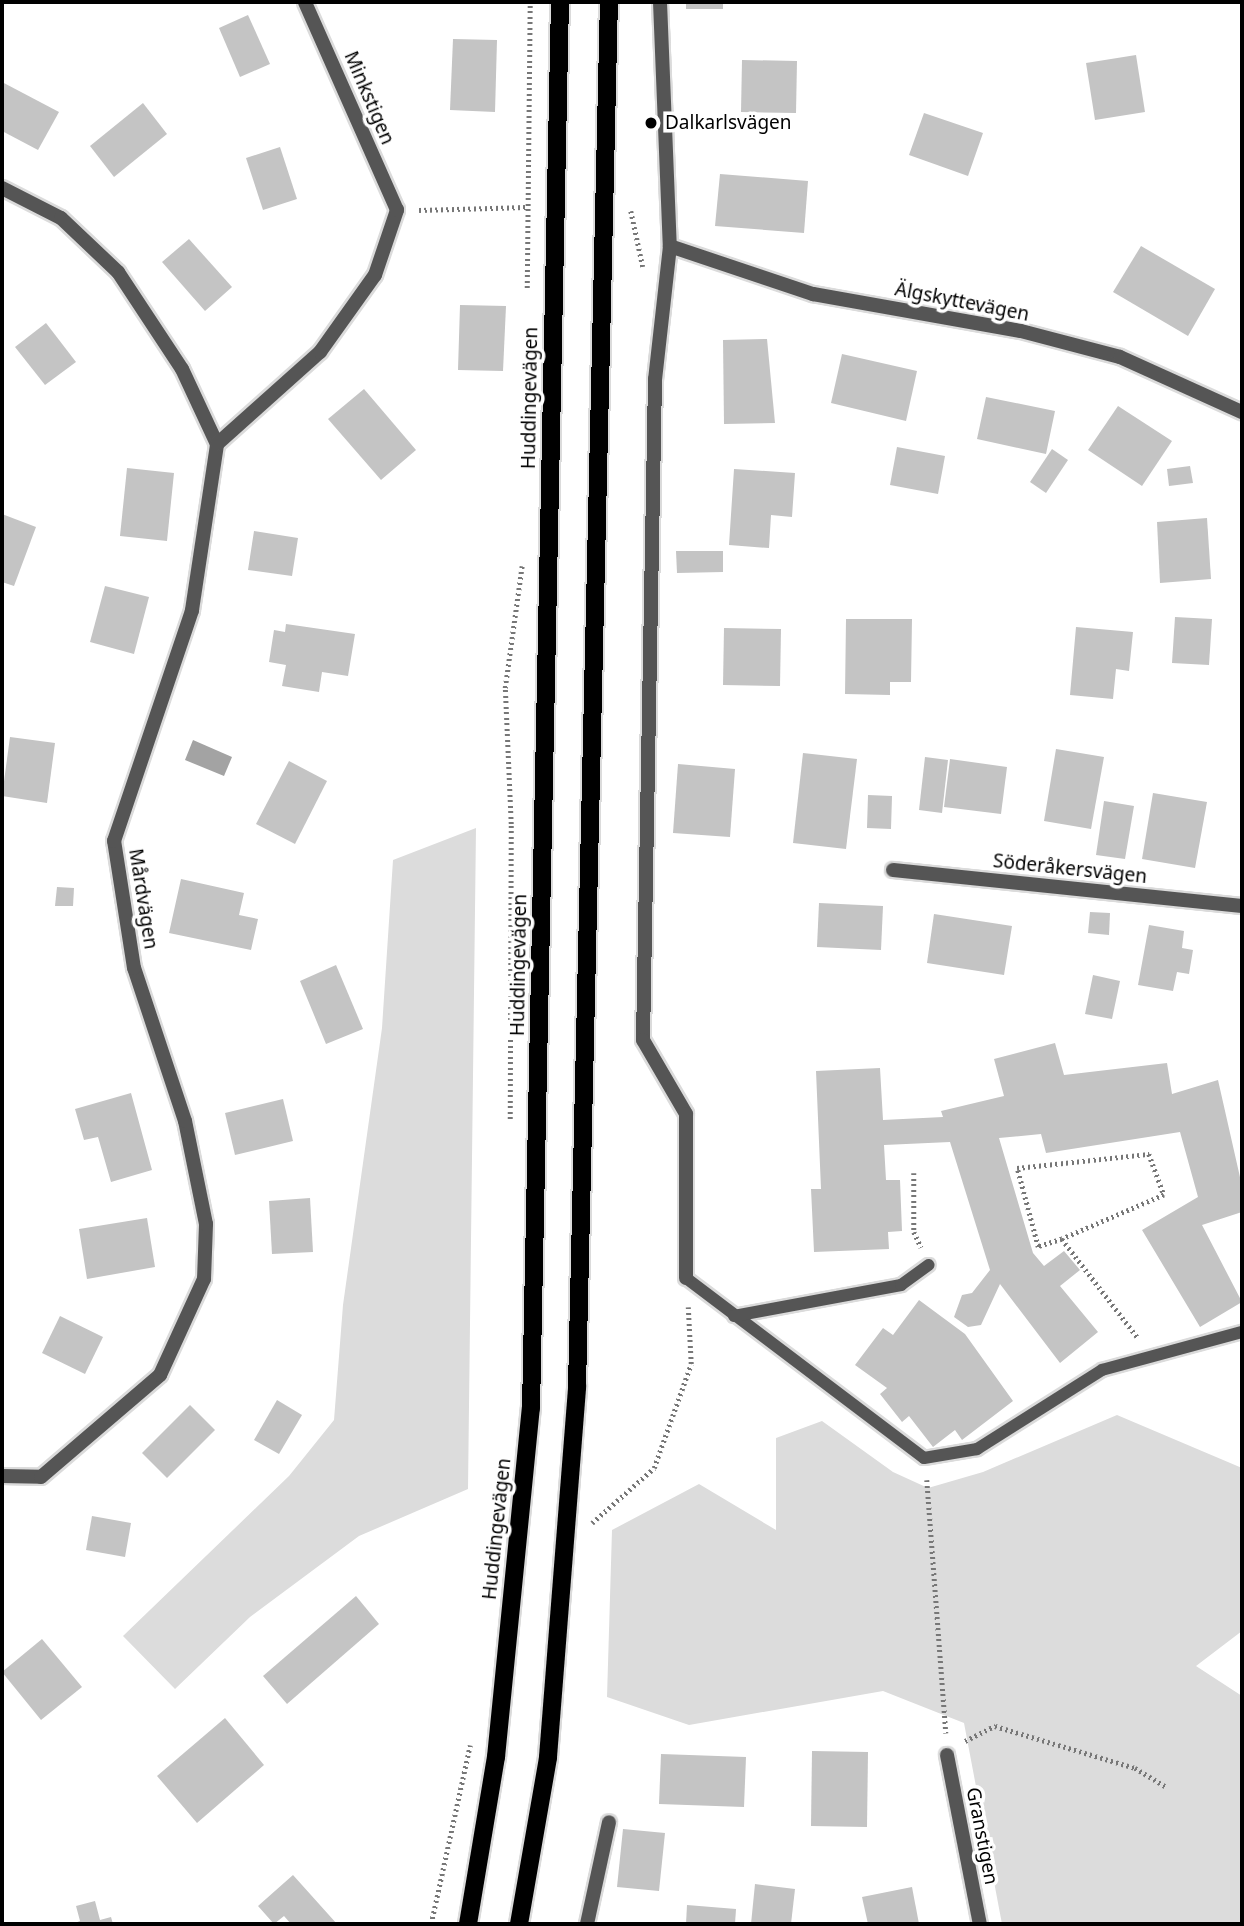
<!DOCTYPE html>
<html>
<head>
<meta charset="utf-8">
<style>
	body { margin:0 }
	#map { position:relative; width:1244px; height:1926px; overflow:hidden; background:#fff; font-family:"Noto Sans",sans-serif }
	div>[style] { position:absolute }
	[style*='--x'] { left:calc(var(--x)*1px); top:calc(var(--y)*1px); width:calc(var(--w)*1px); rotate:calc(var(--a)*1deg) }
	.green>* { inset:0; background:#dcdcdc }
	.water>* { inset:0; background:#a3a3a3 }
	.building>* { inset:0; background:#c4c4c4 }
	.path>* { height:4.5px; margin-top:-2.25px; transform-origin:0; background:repeating-linear-gradient(90deg,#777 0 2px,transparent 0 5.5px) }
	.roads { filter:drop-shadow(2px 0 #dbdbdb) drop-shadow(-2px 0 #dbdbdb) drop-shadow(0 2px #dbdbdb) drop-shadow(0 -2px #dbdbdb) }
	.lane>* { height:12px; margin:-6px; padding:0 6px; transform-origin:6px; border-radius:6px; background:#555 }
	.street>* { height:14px; margin:-7px; padding:0 7px; transform-origin:7px; border-radius:7px; background:#555 }
	.primary>* { height:18px; margin:-9px; padding:0 9px; transform-origin:9px; border-radius:9px; background:#000 }
	.dots>* { width:19px; height:19px; translate:-50% -50%; box-sizing:border-box; border:4px solid #fff; border-radius:50% }
	span { translate:-50% -50%; white-space:nowrap; text-align:center; line-height:1.15; -webkit-text-stroke:7px #fff; paint-order:stroke }
	.street-label { font-size:19px; color:#000 }
	.poi-label { font-size:19px; color:#000 }
	.left { translate:0 -50%; text-align:left }
	.frame { position:absolute; inset:0; border:4px solid #000; pointer-events:none }
</style>
</head>
<body>
<div id="map">
	<div class="green">
		<i style="clip-path:polygon(476px 828px,468px 1489px,359px 1536px,250px 1617px,175px 1689px,123px 1636px,289px 1476px,334px 1420px,343px 1305px,382px 1028px,393px 860px)"></i>
		<i style="clip-path:polygon(1117px 1415px,1242px 1468px,1242px 1631px,1196px 1666px,1242px 1696px,1242px 1924px,1002px 1924px,964px 1723px,883px 1691px,689px 1725px,607px 1697px,612px 1530px,699px 1484px,776px 1530px,776px 1438px,822px 1421px,893px 1472px,928px 1488px,983px 1472px)"></i>
	</div>
	<div class="water">
		<i style="clip-path:polygon(193px 740px,232px 757px,224px 776px,185px 760px)"></i>
	</div>
	<div class="building">
		<i style="clip-path:polygon(686px 2px,723px 2px,723px 9px,686px 9px)"></i>
		<i style="clip-path:polygon(248px 15px,270px 64px,240px 77px,219px 28px)"></i>
		<i style="clip-path:polygon(453px 39px,497px 40px,495px 112px,450px 110px)"></i>
		<i style="clip-path:polygon(1136px 55px,1145px 112px,1095px 120px,1086px 63px)"></i>
		<i style="clip-path:polygon(742px 60px,797px 61px,796px 113px,741px 112px)"></i>
		<i style="clip-path:polygon(2px 82px,59px 112px,38px 150px,2px 131px)"></i>
		<i style="clip-path:polygon(143px 103px,167px 134px,114px 177px,90px 146px)"></i>
		<i style="clip-path:polygon(924px 113px,983px 133px,968px 176px,909px 155px)"></i>
		<i style="clip-path:polygon(280px 147px,297px 199px,263px 210px,246px 158px)"></i>
		<i style="clip-path:polygon(720px 174px,808px 181px,804px 233px,715px 226px)"></i>
		<i style="clip-path:polygon(189px 239px,232px 287px,205px 311px,162px 262px)"></i>
		<i style="clip-path:polygon(1141px 246px,1215px 289px,1188px 336px,1113px 292px)"></i>
		<i style="clip-path:polygon(460px 305px,506px 306px,503px 371px,458px 370px)"></i>
		<i style="clip-path:polygon(46px 323px,76px 362px,45px 385px,15px 347px)"></i>
		<i style="clip-path:polygon(767px 339px,775px 423px,724px 424px,723px 340px)"></i>
		<i style="clip-path:polygon(842px 354px,917px 371px,906px 421px,831px 403px)"></i>
		<i style="clip-path:polygon(364px 389px,416px 450px,381px 480px,328px 419px)"></i>
		<i style="clip-path:polygon(986px 397px,1055px 411px,1046px 454px,977px 439px)"></i>
		<i style="clip-path:polygon(1118px 406px,1172px 441px,1142px 486px,1088px 450px)"></i>
		<i style="clip-path:polygon(897px 447px,945px 456px,938px 494px,890px 485px)"></i>
		<i style="clip-path:polygon(1052px 449px,1068px 460px,1046px 493px,1030px 482px)"></i>
		<i style="clip-path:polygon(1190px 466px,1193px 483px,1169px 486px,1167px 469px)"></i>
		<i style="clip-path:polygon(127px 468px,174px 473px,167px 541px,120px 536px)"></i>
		<i style="clip-path:polygon(734px 469px,795px 473px,792px 517px,771px 515px,769px 548px,729px 545px)"></i>
		<i style="clip-path:polygon(2px 514px,36px 527px,14px 586px,2px 582px)"></i>
		<i style="clip-path:polygon(1207px 518px,1211px 579px,1160px 583px,1157px 522px)"></i>
		<i style="clip-path:polygon(254px 531px,298px 538px,292px 576px,248px 570px)"></i>
		<i style="clip-path:polygon(676px 551px,723px 551px,723px 572px,677px 573px)"></i>
		<i style="clip-path:polygon(105px 586px,149px 597px,134px 654px,90px 642px)"></i>
		<i style="clip-path:polygon(1175px 617px,1212px 619px,1209px 665px,1172px 663px)"></i>
		<i style="clip-path:polygon(846px 619px,912px 619px,911px 682px,890px 682px,890px 695px,845px 694px)"></i>
		<i style="clip-path:polygon(286px 624px,355px 634px,348px 676px,322px 672px,319px 692px,282px 686px,286px 665px,269px 662px,274px 630px,285px 632px)"></i>
		<i style="clip-path:polygon(1076px 627px,1133px 632px,1129px 671px,1116px 669px,1113px 699px,1070px 695px)"></i>
		<i style="clip-path:polygon(724px 628px,781px 629px,780px 686px,723px 685px)"></i>
		<i style="clip-path:polygon(10px 737px,55px 743px,47px 803px,2px 796px)"></i>
		<i style="clip-path:polygon(1056px 749px,1104px 757px,1091px 829px,1044px 821px)"></i>
		<i style="clip-path:polygon(803px 753px,857px 759px,846px 849px,793px 843px)"></i>
		<i style="clip-path:polygon(925px 757px,948px 760px,942px 813px,919px 810px)"></i>
		<i style="clip-path:polygon(950px 759px,1007px 767px,1001px 814px,944px 807px)"></i>
		<i style="clip-path:polygon(289px 761px,327px 781px,295px 844px,256px 824px)"></i>
		<i style="clip-path:polygon(678px 764px,735px 769px,730px 837px,673px 833px)"></i>
		<i style="clip-path:polygon(1153px 793px,1207px 802px,1195px 868px,1142px 859px)"></i>
		<i style="clip-path:polygon(868px 795px,892px 796px,891px 829px,867px 828px)"></i>
		<i style="clip-path:polygon(1104px 801px,1134px 806px,1125px 859px,1096px 855px)"></i>
		<i style="clip-path:polygon(181px 879px,244px 893px,239px 915px,258px 919px,251px 950px,169px 933px)"></i>
		<i style="clip-path:polygon(57px 887px,74px 888px,73px 906px,55px 906px)"></i>
		<i style="clip-path:polygon(819px 903px,883px 906px,881px 950px,817px 947px)"></i>
		<i style="clip-path:polygon(1090px 912px,1110px 913px,1109px 935px,1088px 933px)"></i>
		<i style="clip-path:polygon(934px 914px,1012px 926px,1004px 975px,927px 963px)"></i>
		<i style="clip-path:polygon(1149px 925px,1184px 931px,1182px 948px,1193px 950px,1189px 974px,1177px 972px,1173px 991px,1138px 985px)"></i>
		<i style="clip-path:polygon(336px 965px,363px 1029px,326px 1044px,300px 981px)"></i>
		<i style="clip-path:polygon(1093px 975px,1120px 981px,1112px 1019px,1085px 1014px)"></i>
		<i style="clip-path:polygon(1055px 1043px,1064px 1075px,1167px 1063px,1172px 1094px,1218px 1080px,1242px 1186px,1242px 1212px,1202px 1225px,1242px 1302px,1200px 1327px,1142px 1230px,1198px 1197px,1180px 1132px,1046px 1153px,1041px 1134px,999px 1138px,1033px 1253px,1044px 1266px,1064px 1251px,1080px 1270px,1060px 1286px,1098px 1332px,1060px 1363px,1000px 1284px,981px 1325px,968px 1327px,954px 1317px,962px 1295px,972px 1293px,990px 1270px,950px 1142px,884px 1145px,886px 1180px,900px 1180px,902px 1231px,888px 1232px,889px 1249px,814px 1252px,811px 1189px,821px 1189px,816px 1071px,880px 1068px,883px 1120px,943px 1117px,941px 1111px,1004px 1096px,994px 1059px)"></i>
		<i style="clip-path:polygon(131px 1093px,152px 1170px,111px 1182px,98px 1137px,84px 1140px,75px 1109px)"></i>
		<i style="clip-path:polygon(283px 1099px,293px 1141px,235px 1155px,225px 1113px)"></i>
		<i style="clip-path:polygon(310px 1198px,313px 1252px,272px 1254px,269px 1201px)"></i>
		<i style="clip-path:polygon(147px 1218px,155px 1267px,87px 1279px,79px 1229px)"></i>
		<i style="clip-path:polygon(919px 1300px,965px 1334px,1013px 1401px,962px 1440px,955px 1430px,933px 1447px,909px 1416px,902px 1422px,880px 1394px,887px 1388px,855px 1365px,883px 1328px,893px 1335px)"></i>
		<i style="clip-path:polygon(60px 1316px,103px 1337px,85px 1374px,42px 1353px)"></i>
		<i style="clip-path:polygon(277px 1400px,302px 1415px,279px 1454px,254px 1440px)"></i>
		<i style="clip-path:polygon(190px 1405px,215px 1430px,167px 1478px,142px 1453px)"></i>
		<i style="clip-path:polygon(92px 1516px,131px 1523px,125px 1557px,86px 1550px)"></i>
		<i style="clip-path:polygon(356px 1596px,379px 1624px,287px 1704px,263px 1676px)"></i>
		<i style="clip-path:polygon(42px 1639px,82px 1687px,41px 1720px,2px 1672px)"></i>
		<i style="clip-path:polygon(225px 1718px,264px 1765px,197px 1823px,157px 1776px)"></i>
		<i style="clip-path:polygon(812px 1751px,868px 1752px,867px 1827px,811px 1826px)"></i>
		<i style="clip-path:polygon(661px 1754px,746px 1757px,744px 1807px,659px 1804px)"></i>
		<i style="clip-path:polygon(623px 1829px,665px 1833px,659px 1891px,617px 1887px)"></i>
		<i style="clip-path:polygon(293px 1875px,337px 1924px,291px 1924px,284px 1916px,274px 1924px,258px 1906px)"></i>
		<i style="clip-path:polygon(755px 1884px,795px 1889px,791px 1924px,751px 1924px)"></i>
		<i style="clip-path:polygon(912px 1887px,919px 1924px,868px 1924px,862px 1897px)"></i>
		<i style="clip-path:polygon(95px 1901px,100px 1920px,111px 1917px,113px 1924px,72px 1924px,80px 1921px,76px 1906px)"></i>
		<i style="clip-path:polygon(687px 1905px,736px 1909px,735px 1924px,686px 1924px)"></i>
	</div>
	<div class="path">
		<i style="--x:419;--y:210;--w:107;--a:-1.6"></i>
		<i style="--x:631;--y:211;--w:57;--a:77.9"></i>
		<i style="--x:527;--y:288;--w:286;--a:-89.4"></i>
		<i style="--x:510;--y:1119;--w:295;--a:-89.8"></i>
		<i style="--x:511;--y:824;--w:136;--a:-92.5"></i>
		<i style="--x:505;--y:688;--w:123;--a:-82.1"></i>
		<i style="--x:914;--y:1173;--w:59;--a:90"></i>
		<i style="--x:914;--y:1232;--w:17;--a:65"></i>
		<i style="--x:1062;--y:1239;--w:25;--a:162"></i>
		<i style="--x:1038;--y:1247;--w:82;--a:-104.9"></i>
		<i style="--x:1017;--y:1168;--w:133;--a:-6.1"></i>
		<i style="--x:1149;--y:1154;--w:44;--a:69.9"></i>
		<i style="--x:1164;--y:1195;--w:111;--a:156.7"></i>
		<i style="--x:1062;--y:1239;--w:125;--a:52.5"></i>
		<i style="--x:927;--y:1480;--w:254;--a:85.7"></i>
		<i style="--x:592;--y:1523;--w:83;--a:-41.6"></i>
		<i style="--x:654;--y:1468;--w:110;--a:-70.4"></i>
		<i style="--x:691;--y:1364;--w:57;--a:-93"></i>
		<i style="--x:965;--y:1741;--w:34;--a:-27"></i>
		<i style="--x:995;--y:1726;--w:146;--a:16.7"></i>
		<i style="--x:1135;--y:1768;--w:37;--a:31"></i>
		<i style="--x:431;--y:1924;--w:183;--a:-77.7"></i>
	</div>
	<div class="roads">
		<div class="lane">
			<i style="--x:686;--y:1278;--w:298;--a:37.1"></i>
			<i style="--x:924;--y:1458;--w:54;--a:-9.6"></i>
			<i style="--x:977;--y:1449;--w:148;--a:-32.3"></i>
			<i style="--x:1102;--y:1370;--w:145;--a:-15.2"></i>
			<i style="--x:734;--y:1316;--w:170;--a:-10.5"></i>
			<i style="--x:901;--y:1285;--w:34;--a:-36"></i>
		</div>
		<div class="street">
			<i style="--x:660;--y:2;--w:244;--a:87.7"></i>
			<i style="--x:670;--y:246;--w:134;--a:96.4"></i>
			<i style="--x:655;--y:379;--w:661;--a:91.04"></i>
			<i style="--x:643;--y:1040;--w:86;--a:59.8"></i>
			<i style="--x:686;--y:1114;--w:164;--a:90"></i>
			<i style="--x:2;--y:188;--w:66;--a:27"></i>
			<i style="--x:61;--y:218;--w:79;--a:43.5"></i>
			<i style="--x:118;--y:272;--w:116;--a:56.6"></i>
			<i style="--x:182;--y:369;--w:83;--a:65"></i>
			<i style="--x:670;--y:246;--w:151;--a:18.6"></i>
			<i style="--x:813;--y:294;--w:211;--a:10.1"></i>
			<i style="--x:1021;--y:331;--w:102;--a:14.7"></i>
			<i style="--x:1120;--y:357;--w:134;--a:24.3"></i>
			<i style="--x:893;--y:870;--w:351;--a:5.9"></i>
			<i style="--x:2;--y:1476;--w:39;--a:1"></i>
			<i style="--x:41;--y:1477;--w:157;--a:-40.6"></i>
			<i style="--x:160;--y:1375;--w:106;--a:-65.4"></i>
			<i style="--x:204;--y:1279;--w:55;--a:-87.9"></i>
			<i style="--x:206;--y:1224;--w:105;--a:-101.5"></i>
			<i style="--x:185;--y:1121;--w:161;--a:-108.4"></i>
			<i style="--x:134;--y:968;--w:129;--a:-98.9"></i>
			<i style="--x:114;--y:841;--w:244;--a:-71.3"></i>
			<i style="--x:192;--y:610;--w:168;--a:-81.4"></i>
			<i style="--x:217;--y:444;--w:138;--a:-41.8"></i>
			<i style="--x:320;--y:352;--w:95;--a:-54.5"></i>
			<i style="--x:375;--y:275;--w:69;--a:-71.3"></i>
			<i style="--x:397;--y:210;--w:227;--a:-113.9"></i>
			<i style="--x:947;--y:1755;--w:172;--a:79"></i>
			<i style="--x:587;--y:1924;--w:104;--a:-77.8"></i>
		</div>
		<div class="primary">
			<i style="--x:468;--y:1924;--w:169;--a:-80.5"></i>
			<i style="--x:496;--y:1757;--w:351;--a:-84.3"></i>
			<i style="--x:531;--y:1408;--w:1406;--a:-88.82"></i>
			<i style="--x:519;--y:1924;--w:169;--a:-80.1"></i>
			<i style="--x:548;--y:1757;--w:371;--a:-85.5"></i>
			<i style="--x:577;--y:1387;--w:1385;--a:-88.68"></i>
		</div>
	</div>
	<div class="dots">
		<i style="left:651px;top:123px;background:#000"></i>
	</div>
	<div class="street-label">
		<span style="left:369px;top:98px;rotate:67deg">Minkstigen</span>
		<span style="left:962px;top:302px;rotate:11deg">Älgskyttevägen</span>
		<span style="left:530px;top:398px;rotate:-89deg">Huddingevägen</span>
		<span style="left:1070px;top:869px;rotate:6deg">Söderåkersvägen</span>
		<span style="left:143px;top:899px;rotate:81deg">Mårdvägen</span>
		<span style="left:519px;top:965px;rotate:-89deg">Huddingevägen</span>
		<span style="left:497px;top:1529px;rotate:-84deg">Huddingevägen</span>
		<span style="left:982px;top:1836px;rotate:79deg">Granstigen</span>
	</div>
	<div class="poi-label">
		<span class="left" style="left:665px;top:123px">Dalkarlsvägen</span>
	</div>
	<div class="frame"></div>
</div>
</body>
</html>
